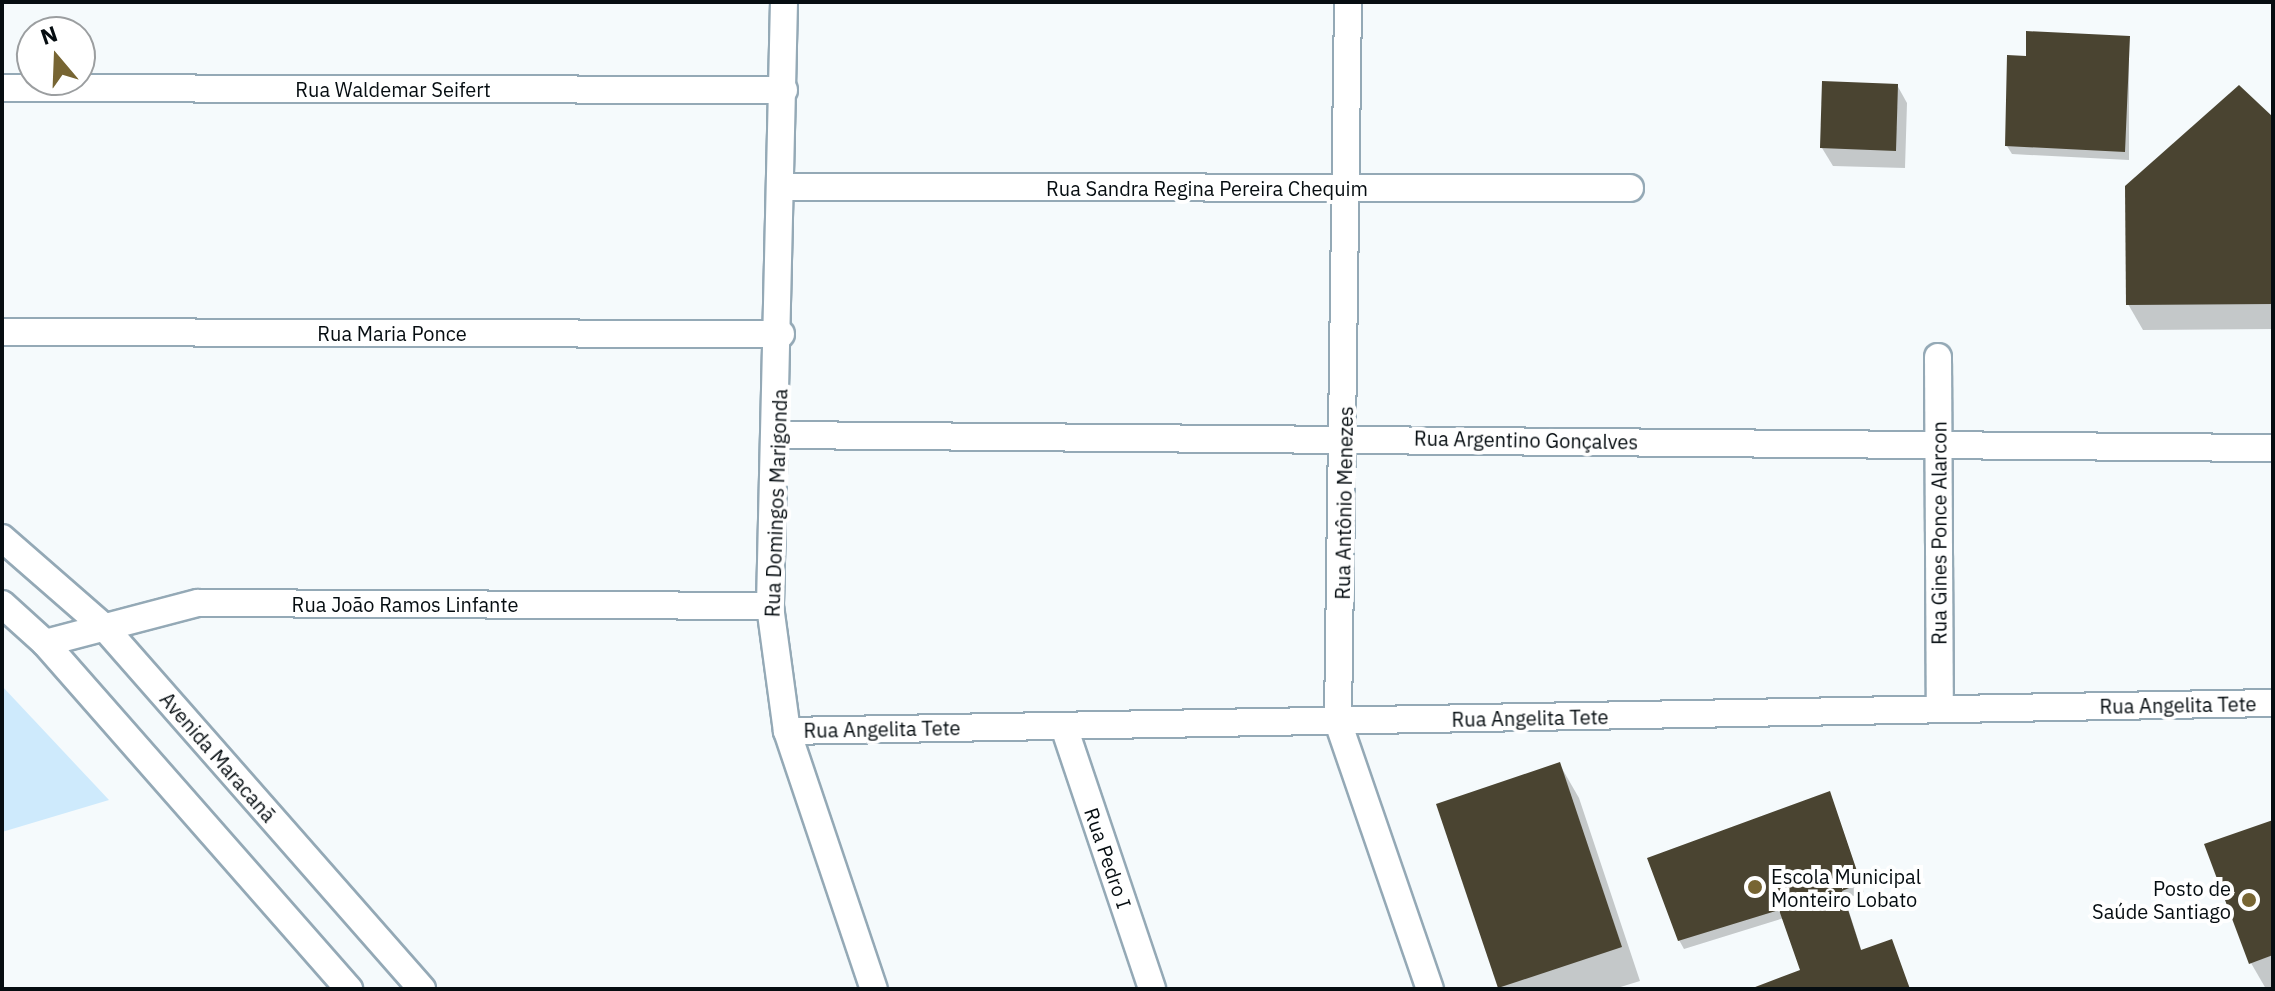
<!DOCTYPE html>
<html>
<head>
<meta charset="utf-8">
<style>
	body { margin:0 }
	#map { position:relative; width:2275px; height:991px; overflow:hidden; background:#f5fafc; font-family:"IBM Plex Sans",sans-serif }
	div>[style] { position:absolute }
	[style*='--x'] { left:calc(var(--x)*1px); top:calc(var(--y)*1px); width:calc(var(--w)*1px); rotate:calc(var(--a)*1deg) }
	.green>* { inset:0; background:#ceeafc }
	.shadow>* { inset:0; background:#0003 }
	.building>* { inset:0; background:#4a4431 }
	.roads { filter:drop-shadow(2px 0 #94a9b6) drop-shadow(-2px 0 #94a9b6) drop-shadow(0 2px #94a9b6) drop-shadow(0 -2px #94a9b6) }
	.street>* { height:26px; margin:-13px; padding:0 13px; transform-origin:13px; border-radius:13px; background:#fff }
	.dots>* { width:22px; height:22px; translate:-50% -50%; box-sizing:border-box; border:4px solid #fff; border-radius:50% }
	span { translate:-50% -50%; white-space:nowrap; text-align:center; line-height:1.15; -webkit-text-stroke:8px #fff; paint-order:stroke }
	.street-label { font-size:20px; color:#060d11 }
	.poi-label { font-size:20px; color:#060d11 }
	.left { translate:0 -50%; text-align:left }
	.right { translate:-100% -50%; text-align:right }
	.frame { position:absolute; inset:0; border:4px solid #060d11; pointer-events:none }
	.north { position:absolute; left:16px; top:16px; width:80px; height:80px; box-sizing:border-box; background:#fff; border:2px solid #9b9ea0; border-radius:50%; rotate:341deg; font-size:22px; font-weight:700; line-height:32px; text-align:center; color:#060d11 }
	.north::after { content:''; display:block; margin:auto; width:28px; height:36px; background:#776533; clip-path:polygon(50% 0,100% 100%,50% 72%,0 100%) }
</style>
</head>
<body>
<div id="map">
	<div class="green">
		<i style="clip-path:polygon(2px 686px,109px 800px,2px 832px)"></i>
	</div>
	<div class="shadow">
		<i style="clip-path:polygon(2129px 38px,2129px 160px,2012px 154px,2007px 146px,2028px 58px)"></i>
		<i style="clip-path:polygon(1897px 85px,1907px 103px,1905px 168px,1833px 166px,1822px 148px)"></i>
		<i style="clip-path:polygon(2273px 122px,2273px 329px,2143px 330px,2128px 304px)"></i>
		<i style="clip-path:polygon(1560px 765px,1579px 798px,1640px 981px,1614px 989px,1500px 989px,1438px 805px)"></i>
		<i style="clip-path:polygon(1833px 802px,1864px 892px,1845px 899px,1862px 952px,1891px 942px,1910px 989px,1755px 989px,1803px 971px,1784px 918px,1684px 949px,1679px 940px)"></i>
		<i style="clip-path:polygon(2273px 822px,2273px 989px,2266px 989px,2251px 963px)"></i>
	</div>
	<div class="building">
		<i style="clip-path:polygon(2026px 31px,2130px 36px,2125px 152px,2005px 146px,2007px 55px,2026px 56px)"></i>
		<i style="clip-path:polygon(1822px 81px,1898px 84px,1896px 151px,1820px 148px)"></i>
		<i style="clip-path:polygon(2239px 85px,2273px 117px,2273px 304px,2126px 305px,2125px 186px)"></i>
		<i style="clip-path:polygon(1560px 762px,1622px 947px,1498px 988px,1436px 804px)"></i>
		<i style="clip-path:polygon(1830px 791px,1861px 883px,1842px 891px,1861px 950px,1892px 939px,1910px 989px,1750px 989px,1800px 970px,1779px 910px,1678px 941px,1647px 858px)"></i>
		<i style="clip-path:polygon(2273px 820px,2273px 955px,2249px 964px,2204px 844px)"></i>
	</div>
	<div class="roads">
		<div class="street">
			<i style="--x:784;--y:2;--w:604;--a:91.33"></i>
			<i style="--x:770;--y:606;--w:126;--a:82.3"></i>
			<i style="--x:787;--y:731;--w:272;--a:71.4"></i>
			<i style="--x:1348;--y:2;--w:720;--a:90.8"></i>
			<i style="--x:1338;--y:722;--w:282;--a:71"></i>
			<i style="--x:2;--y:88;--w:782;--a:0.15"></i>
			<i style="--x:784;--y:187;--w:846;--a:0.07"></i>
			<i style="--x:2;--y:332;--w:779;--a:0.15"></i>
			<i style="--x:1938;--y:357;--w:352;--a:89.7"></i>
			<i style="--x:778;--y:435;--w:1495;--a:0.5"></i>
			<i style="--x:2;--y:538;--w:135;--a:41.1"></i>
			<i style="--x:104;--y:627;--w:482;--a:48.7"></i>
			<i style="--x:2;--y:604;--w:58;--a:42.2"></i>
			<i style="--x:45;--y:643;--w:461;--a:48.7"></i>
			<i style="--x:45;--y:643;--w:158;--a:-14.7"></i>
			<i style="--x:198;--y:603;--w:572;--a:0.3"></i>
			<i style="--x:1064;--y:727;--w:276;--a:71.4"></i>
			<i style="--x:787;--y:731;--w:1486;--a:-1.08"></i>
		</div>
	</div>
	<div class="dots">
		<i style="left:1755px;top:887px;background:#776533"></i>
		<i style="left:2249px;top:900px;background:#776533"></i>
	</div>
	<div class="street-label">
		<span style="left:393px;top:89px">Rua Waldemar Seifert</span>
		<span style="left:1207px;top:188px">Rua Sandra Regina Pereira Chequim</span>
		<span style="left:392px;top:333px">Rua Maria Ponce</span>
		<span style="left:1526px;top:440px;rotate:1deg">Rua Argentino Gonçalves</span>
		<span style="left:776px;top:503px;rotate:-88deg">Rua Domingos Marigonda</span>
		<span style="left:1344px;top:503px;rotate:-89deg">Rua Antônio Menezes</span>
		<span style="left:1939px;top:533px;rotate:-90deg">Rua Gines Ponce Alarcon</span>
		<span style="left:405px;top:604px">Rua João Ramos Linfante</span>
		<span style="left:2178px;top:705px;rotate:-1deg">Rua Angelita Tete</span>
		<span style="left:1530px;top:718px;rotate:-1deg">Rua Angelita Tete</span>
		<span style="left:882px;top:729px;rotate:-1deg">Rua Angelita Tete</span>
		<span style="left:218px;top:757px;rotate:49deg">Avenida Maracanã</span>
		<span style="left:1108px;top:858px;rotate:71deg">Rua Pedro I</span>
	</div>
	<div class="poi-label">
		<span class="left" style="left:1771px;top:888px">Escola Municipal<br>Monteiro Lobato</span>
		<span class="right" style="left:2231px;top:900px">Posto de<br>Saúde Santiago</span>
	</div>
	<div class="frame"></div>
	<div class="north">N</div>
</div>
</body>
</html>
